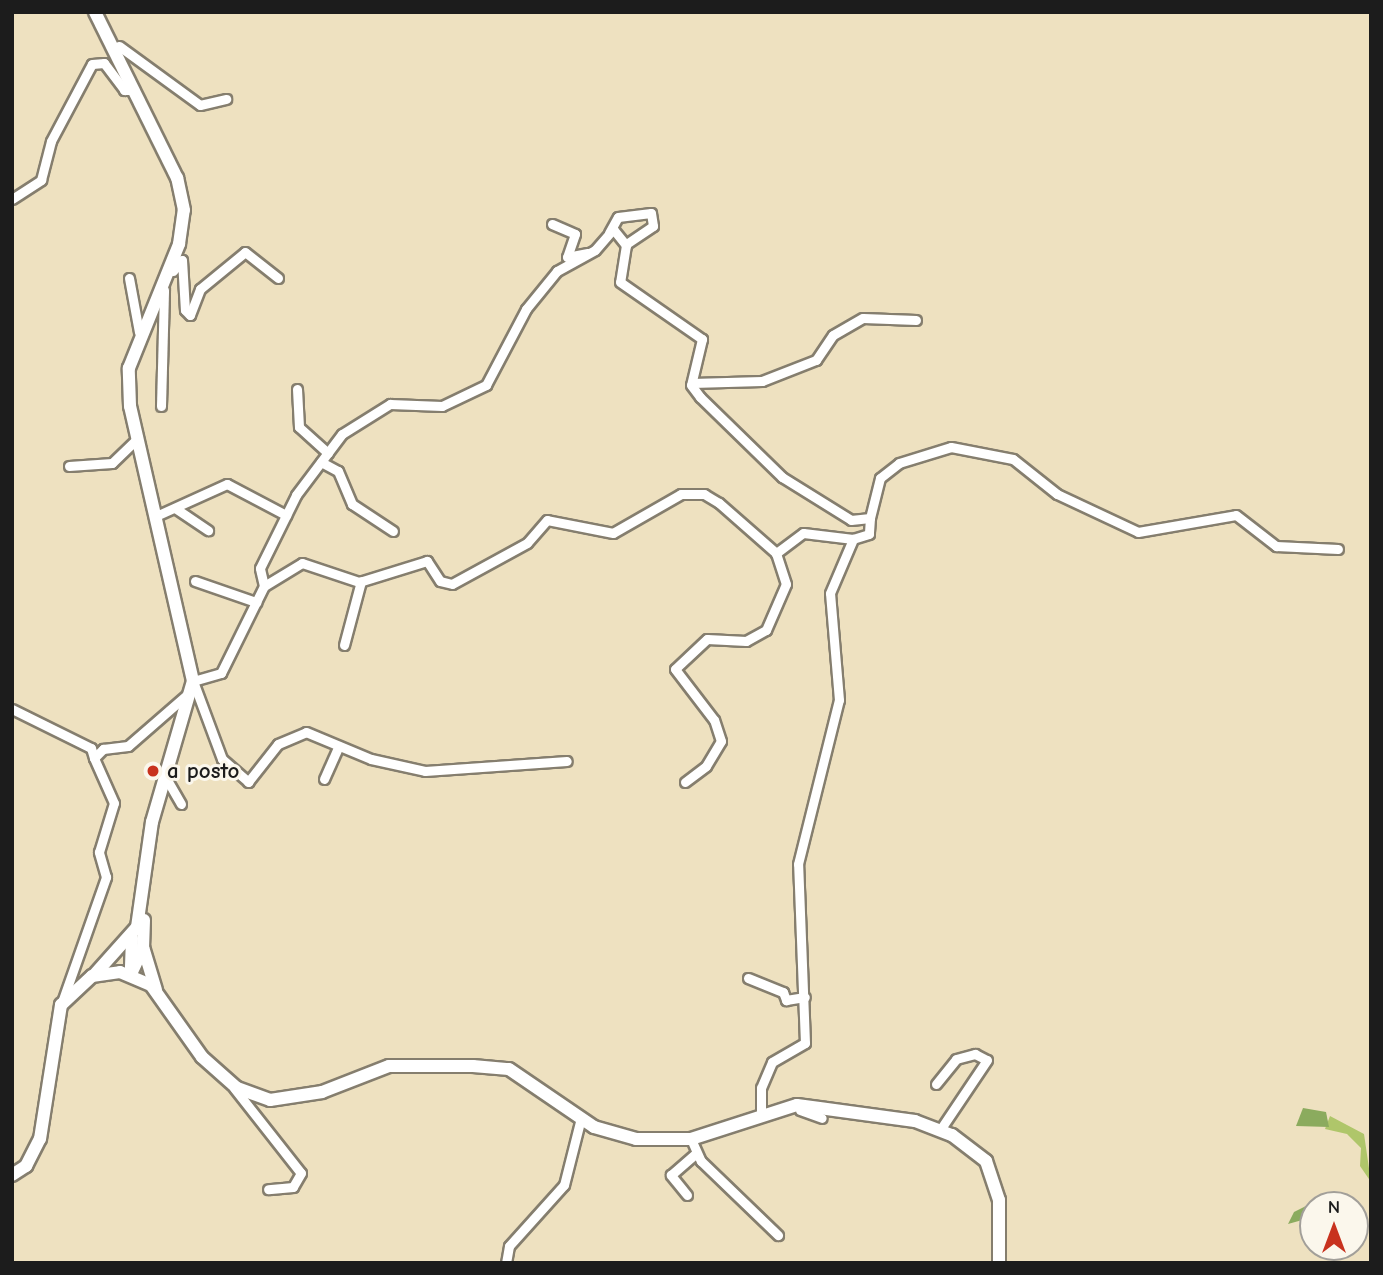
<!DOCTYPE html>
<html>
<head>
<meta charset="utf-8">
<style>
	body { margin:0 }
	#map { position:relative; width:1383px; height:1275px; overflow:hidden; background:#eee1c0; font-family:"Comic Neue",sans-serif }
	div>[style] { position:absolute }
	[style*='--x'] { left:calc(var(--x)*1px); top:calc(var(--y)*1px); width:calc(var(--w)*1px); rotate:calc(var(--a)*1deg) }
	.green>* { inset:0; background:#afc66a }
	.forest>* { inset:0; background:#8bab5e }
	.roads { filter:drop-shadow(2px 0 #857e6e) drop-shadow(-2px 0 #857e6e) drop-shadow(0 2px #857e6e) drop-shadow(0 -2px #857e6e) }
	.street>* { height:9px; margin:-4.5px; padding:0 4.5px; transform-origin:4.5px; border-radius:4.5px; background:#fff }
	.secondary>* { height:12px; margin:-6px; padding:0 6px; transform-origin:6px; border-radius:6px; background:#fff }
	.dots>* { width:19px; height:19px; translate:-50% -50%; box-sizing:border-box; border:4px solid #fbf7ec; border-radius:50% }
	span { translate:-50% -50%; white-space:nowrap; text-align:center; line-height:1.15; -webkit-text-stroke:6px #fbf7ec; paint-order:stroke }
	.poi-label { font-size:23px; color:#1c1c1c; font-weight:700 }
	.left { translate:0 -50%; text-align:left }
	.frame { position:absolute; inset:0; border:14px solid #1c1c1c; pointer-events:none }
	.north { position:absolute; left:1299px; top:1191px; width:70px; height:70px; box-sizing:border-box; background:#fbf7ec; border:2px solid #a29f99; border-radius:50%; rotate:0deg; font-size:19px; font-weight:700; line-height:28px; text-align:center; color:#1c1c1c }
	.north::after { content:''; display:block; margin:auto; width:24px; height:32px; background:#c8321e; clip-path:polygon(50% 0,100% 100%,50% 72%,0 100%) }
</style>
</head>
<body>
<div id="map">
	<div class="green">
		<i style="clip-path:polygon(1330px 1116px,1364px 1134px,1371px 1182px,1360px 1166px,1361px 1148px,1347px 1134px,1325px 1129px)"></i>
	</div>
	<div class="forest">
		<i style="clip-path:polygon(1303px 1108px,1326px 1112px,1329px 1127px,1296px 1126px)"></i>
		<i style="clip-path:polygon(1332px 1193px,1344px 1201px,1313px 1205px,1313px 1217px,1288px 1224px,1294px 1212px)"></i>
	</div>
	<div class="roads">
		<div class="street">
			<i style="--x:119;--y:46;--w:100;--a:36.1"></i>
			<i style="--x:200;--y:105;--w:27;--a:-13"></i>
			<i style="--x:12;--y:199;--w:35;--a:-33"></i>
			<i style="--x:41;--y:180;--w:40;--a:-75.6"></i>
			<i style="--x:51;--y:141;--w:87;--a:-62"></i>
			<i style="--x:92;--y:64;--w:12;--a:-5"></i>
			<i style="--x:104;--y:63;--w:34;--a:53"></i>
			<i style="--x:124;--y:90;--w:8;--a:0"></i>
			<i style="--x:552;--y:224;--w:25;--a:23"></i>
			<i style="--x:575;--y:234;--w:24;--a:109"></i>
			<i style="--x:567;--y:257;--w:21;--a:-11"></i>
			<i style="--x:609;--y:233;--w:18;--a:-61"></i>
			<i style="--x:618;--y:217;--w:33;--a:-7"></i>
			<i style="--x:651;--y:213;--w:13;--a:81"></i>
			<i style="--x:653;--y:226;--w:32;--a:146"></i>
			<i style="--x:173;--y:271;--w:14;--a:-51"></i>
			<i style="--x:182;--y:260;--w:50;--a:86.6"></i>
			<i style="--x:185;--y:310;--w:7;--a:45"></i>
			<i style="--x:190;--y:315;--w:28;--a:-69"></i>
			<i style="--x:200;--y:289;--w:58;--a:-39.4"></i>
			<i style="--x:245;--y:252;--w:42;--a:38.2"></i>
			<i style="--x:129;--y:278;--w:55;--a:79.5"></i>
			<i style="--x:692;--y:383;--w:70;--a:-1.6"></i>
			<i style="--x:762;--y:381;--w:58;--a:-21.3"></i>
			<i style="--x:816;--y:360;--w:30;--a:-56"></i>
			<i style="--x:833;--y:335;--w:34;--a:-30"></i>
			<i style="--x:863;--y:318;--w:53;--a:2.2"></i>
			<i style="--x:297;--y:389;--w:38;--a:87"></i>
			<i style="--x:299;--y:427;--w:39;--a:42"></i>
			<i style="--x:161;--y:406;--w:116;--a:-88.5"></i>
			<i style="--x:321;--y:462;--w:19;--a:28"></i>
			<i style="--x:338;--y:471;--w:36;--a:67"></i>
			<i style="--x:352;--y:504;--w:49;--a:33.4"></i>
			<i style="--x:69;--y:466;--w:43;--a:-4"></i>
			<i style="--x:112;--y:463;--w:36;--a:-44"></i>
			<i style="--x:175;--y:508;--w:40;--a:34"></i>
			<i style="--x:156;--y:516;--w:78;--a:-24.3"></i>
			<i style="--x:227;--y:484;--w:67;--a:27.7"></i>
			<i style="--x:870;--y:518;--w:41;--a:-76"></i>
			<i style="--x:880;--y:478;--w:24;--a:-38"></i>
			<i style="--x:899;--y:463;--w:54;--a:-17.1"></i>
			<i style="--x:951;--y:447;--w:63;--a:11"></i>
			<i style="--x:1013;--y:459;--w:56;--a:38.5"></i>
			<i style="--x:1057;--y:494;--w:89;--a:25.1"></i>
			<i style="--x:1138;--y:532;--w:99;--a:-9.8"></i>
			<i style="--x:1236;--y:515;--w:51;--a:37.8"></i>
			<i style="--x:1276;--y:546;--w:62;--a:2.8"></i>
			<i style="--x:195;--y:581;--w:65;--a:19"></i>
			<i style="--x:264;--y:586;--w:18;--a:-103"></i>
			<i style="--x:260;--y:568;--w:81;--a:-63.7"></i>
			<i style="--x:296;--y:495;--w:76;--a:-53"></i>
			<i style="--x:342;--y:434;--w:57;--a:-32"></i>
			<i style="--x:390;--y:404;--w:52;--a:2.2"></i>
			<i style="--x:442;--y:406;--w:49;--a:-25.5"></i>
			<i style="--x:486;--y:385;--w:86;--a:-62.2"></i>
			<i style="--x:526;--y:309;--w:49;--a:-50.8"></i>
			<i style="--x:557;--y:271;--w:43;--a:-28.9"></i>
			<i style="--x:595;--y:250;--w:28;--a:-49"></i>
			<i style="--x:613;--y:229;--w:21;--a:51"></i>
			<i style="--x:626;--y:245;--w:37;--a:99"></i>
			<i style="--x:620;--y:282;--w:100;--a:34.8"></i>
			<i style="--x:702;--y:339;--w:47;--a:103.4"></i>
			<i style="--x:691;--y:385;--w:15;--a:53"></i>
			<i style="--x:700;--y:397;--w:115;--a:44.3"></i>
			<i style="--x:782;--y:477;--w:81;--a:31.9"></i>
			<i style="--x:851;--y:520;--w:19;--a:-6"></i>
			<i style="--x:870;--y:518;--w:16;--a:94"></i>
			<i style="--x:869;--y:534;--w:17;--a:163"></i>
			<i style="--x:853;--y:539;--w:50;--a:-173.2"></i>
			<i style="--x:803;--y:533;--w:34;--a:143"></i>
			<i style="--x:776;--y:553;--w:76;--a:-138.7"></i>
			<i style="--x:719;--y:503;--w:17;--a:-149"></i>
			<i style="--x:704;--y:494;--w:23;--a:180"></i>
			<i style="--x:681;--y:494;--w:78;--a:150.2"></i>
			<i style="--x:613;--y:533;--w:67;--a:-168.9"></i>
			<i style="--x:547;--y:520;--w:30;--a:131"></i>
			<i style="--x:527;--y:543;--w:85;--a:151.3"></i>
			<i style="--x:452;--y:584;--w:12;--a:-166"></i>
			<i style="--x:440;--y:581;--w:24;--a:-123"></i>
			<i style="--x:427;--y:561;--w:71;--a:162.8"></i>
			<i style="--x:359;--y:582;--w:60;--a:-161.6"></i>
			<i style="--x:302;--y:563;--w:44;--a:148.8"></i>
			<i style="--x:264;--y:586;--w:97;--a:116.3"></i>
			<i style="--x:221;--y:673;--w:29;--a:164"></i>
			<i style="--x:193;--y:681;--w:83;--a:69.6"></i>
			<i style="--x:222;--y:759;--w:35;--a:41"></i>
			<i style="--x:248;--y:782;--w:48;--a:-51.7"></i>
			<i style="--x:278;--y:744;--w:30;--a:-23"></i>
			<i style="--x:306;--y:732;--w:70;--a:22.6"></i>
			<i style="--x:371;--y:759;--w:55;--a:12.5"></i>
			<i style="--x:425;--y:771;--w:142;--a:-4"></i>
			<i style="--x:344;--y:645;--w:66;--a:-75.1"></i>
			<i style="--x:12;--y:709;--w:88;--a:26.3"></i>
			<i style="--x:91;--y:748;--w:10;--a:73"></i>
			<i style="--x:166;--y:778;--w:30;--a:60"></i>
			<i style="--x:324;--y:779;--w:36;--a:-66"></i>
			<i style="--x:685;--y:782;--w:26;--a:-37"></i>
			<i style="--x:706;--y:766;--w:29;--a:-59"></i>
			<i style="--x:721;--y:741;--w:22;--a:-108"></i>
			<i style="--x:714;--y:720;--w:64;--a:-127.4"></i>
			<i style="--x:675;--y:669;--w:44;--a:-43.2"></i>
			<i style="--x:707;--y:639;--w:39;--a:3"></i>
			<i style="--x:746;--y:641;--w:23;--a:-29"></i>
			<i style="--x:766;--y:630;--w:50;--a:-66.5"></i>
			<i style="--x:786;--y:584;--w:33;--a:-108"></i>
			<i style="--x:748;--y:978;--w:38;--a:22"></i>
			<i style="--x:783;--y:992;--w:9;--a:69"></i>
			<i style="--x:786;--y:1000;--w:19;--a:-9"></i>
			<i style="--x:61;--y:1005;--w:136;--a:-70.6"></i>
			<i style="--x:106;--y:877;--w:26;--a:-106"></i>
			<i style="--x:99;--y:852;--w:51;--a:-73"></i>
			<i style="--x:114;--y:803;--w:49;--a:-114"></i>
			<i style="--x:94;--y:758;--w:13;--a:-45"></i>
			<i style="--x:103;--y:749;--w:25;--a:-7"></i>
			<i style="--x:128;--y:746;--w:84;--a:-41.1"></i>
			<i style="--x:936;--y:1084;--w:32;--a:-51"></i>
			<i style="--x:956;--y:1059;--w:20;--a:-15"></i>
			<i style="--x:975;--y:1054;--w:13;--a:27"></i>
			<i style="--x:987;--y:1060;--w:84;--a:123.9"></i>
			<i style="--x:234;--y:1088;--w:108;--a:51.8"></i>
			<i style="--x:301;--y:1173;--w:16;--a:120"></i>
			<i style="--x:293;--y:1187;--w:25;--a:175"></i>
			<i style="--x:800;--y:1110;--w:23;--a:20"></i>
			<i style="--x:761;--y:1114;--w:26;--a:-90"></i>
			<i style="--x:761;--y:1088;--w:28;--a:-67"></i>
			<i style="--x:772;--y:1062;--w:38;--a:-30"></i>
			<i style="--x:805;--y:1043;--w:179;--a:-92.2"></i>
			<i style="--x:798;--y:864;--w:169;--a:-76"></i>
			<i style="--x:839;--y:700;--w:107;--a:-94.8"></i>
			<i style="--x:830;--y:593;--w:59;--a:-66.9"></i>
			<i style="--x:691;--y:1139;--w:24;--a:66"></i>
			<i style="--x:701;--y:1161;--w:107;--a:43.9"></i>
			<i style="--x:687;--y:1195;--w:26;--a:-129"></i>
			<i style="--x:671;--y:1175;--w:32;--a:-41"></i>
			<i style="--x:506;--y:1263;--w:17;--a:-80"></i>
			<i style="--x:509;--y:1246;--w:82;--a:-48"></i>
			<i style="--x:564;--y:1185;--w:69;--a:-75.8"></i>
		</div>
		<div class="secondary">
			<i style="--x:144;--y:920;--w:27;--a:92"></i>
			<i style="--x:143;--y:947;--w:45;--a:73.2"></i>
			<i style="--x:132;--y:938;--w:36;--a:92"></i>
			<i style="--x:131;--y:974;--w:29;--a:-65"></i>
			<i style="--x:95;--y:974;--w:63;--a:-48.2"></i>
			<i style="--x:137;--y:927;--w:106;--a:-81.9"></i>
			<i style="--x:152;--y:822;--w:147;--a:-73.8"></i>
			<i style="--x:193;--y:681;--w:282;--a:-102.9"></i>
			<i style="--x:130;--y:406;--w:38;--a:-92"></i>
			<i style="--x:129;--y:368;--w:134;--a:-68"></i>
			<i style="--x:179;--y:244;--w:34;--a:-82"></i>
			<i style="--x:184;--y:210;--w:33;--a:-102"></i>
			<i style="--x:177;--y:178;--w:185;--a:-116.3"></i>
			<i style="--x:12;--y:1175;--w:17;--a:-33"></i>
			<i style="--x:26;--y:1166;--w:30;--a:-63"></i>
			<i style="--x:40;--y:1139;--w:136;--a:-81.1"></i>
			<i style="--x:61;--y:1005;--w:42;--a:-43.1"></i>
			<i style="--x:92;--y:976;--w:28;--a:-8"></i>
			<i style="--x:120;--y:972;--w:34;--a:23"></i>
			<i style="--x:151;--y:985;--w:88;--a:54.7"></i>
			<i style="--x:202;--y:1057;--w:47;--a:41.5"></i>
			<i style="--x:237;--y:1088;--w:35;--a:20"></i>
			<i style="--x:270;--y:1100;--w:53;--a:-8.7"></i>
			<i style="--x:322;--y:1092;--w:72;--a:-21.2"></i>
			<i style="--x:389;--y:1066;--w:84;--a:0"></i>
			<i style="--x:473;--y:1066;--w:36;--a:5"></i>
			<i style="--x:509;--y:1069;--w:103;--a:34.3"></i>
			<i style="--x:594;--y:1127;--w:44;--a:15.9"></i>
			<i style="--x:636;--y:1139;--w:55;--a:0"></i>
			<i style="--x:691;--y:1139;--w:111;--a:-17.8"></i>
			<i style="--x:797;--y:1105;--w:119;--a:7.7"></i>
			<i style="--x:915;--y:1121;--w:40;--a:21"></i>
			<i style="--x:952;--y:1135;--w:43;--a:37.4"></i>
			<i style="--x:986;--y:1161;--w:41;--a:71.6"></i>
			<i style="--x:999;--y:1200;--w:63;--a:90"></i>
		</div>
	</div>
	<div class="dots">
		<i style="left:153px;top:771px;background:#c8321e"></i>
	</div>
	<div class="poi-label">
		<span class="left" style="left:167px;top:771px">a posto</span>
	</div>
	<div class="frame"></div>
	<div class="north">N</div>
</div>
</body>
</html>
